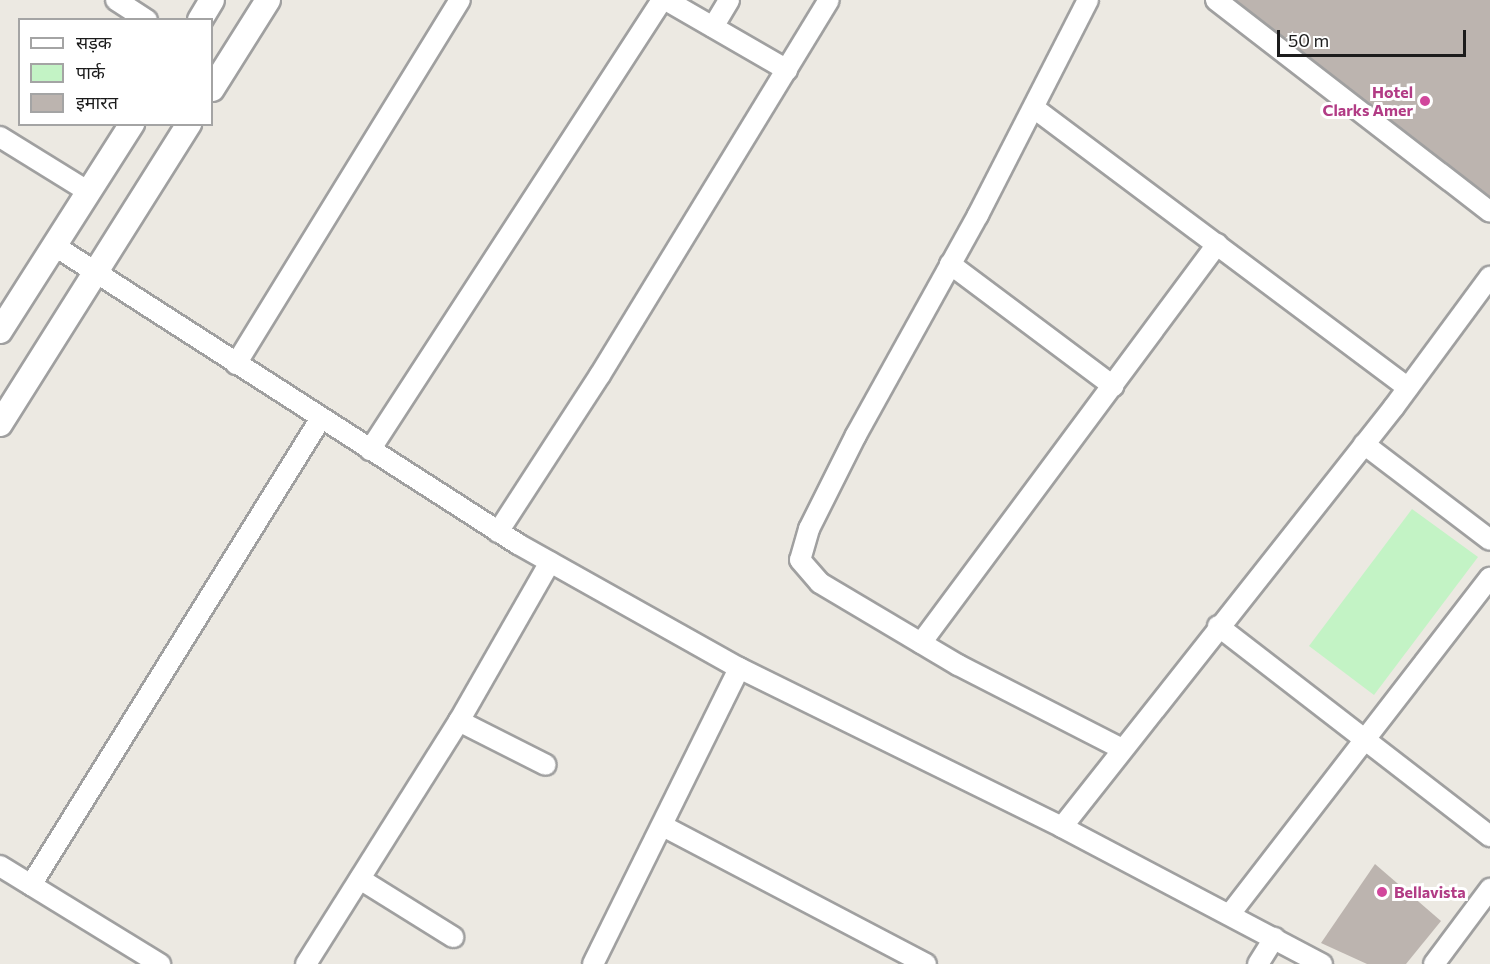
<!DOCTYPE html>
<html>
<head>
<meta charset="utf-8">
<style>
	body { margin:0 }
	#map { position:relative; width:1490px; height:964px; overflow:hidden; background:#ece9e2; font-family:Commissioner,"Noto Sans Devanagari",sans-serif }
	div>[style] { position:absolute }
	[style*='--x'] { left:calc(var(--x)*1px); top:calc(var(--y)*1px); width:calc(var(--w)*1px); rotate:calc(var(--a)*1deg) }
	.park>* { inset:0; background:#c3f3c5 }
	.building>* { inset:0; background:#bcb4af }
	.roads { filter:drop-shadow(2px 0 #a0a0a0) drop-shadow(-2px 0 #a0a0a0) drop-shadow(0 2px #a0a0a0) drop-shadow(0 -2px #a0a0a0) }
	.minor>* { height:20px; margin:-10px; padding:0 10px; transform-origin:10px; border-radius:10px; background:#fff }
	.tertiary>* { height:24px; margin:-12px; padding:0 12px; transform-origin:12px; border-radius:12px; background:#fff }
	.dots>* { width:16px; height:16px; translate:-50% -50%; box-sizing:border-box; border:3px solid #fff; border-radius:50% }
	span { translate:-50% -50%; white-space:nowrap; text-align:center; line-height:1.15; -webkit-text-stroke:6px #fff; paint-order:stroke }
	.hotel-label { font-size:16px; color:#b23c85; font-weight:700 }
	.right { translate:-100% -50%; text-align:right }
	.left { translate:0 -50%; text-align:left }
	.legend { position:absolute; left:18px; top:18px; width:195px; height:108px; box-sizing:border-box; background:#fff; border:2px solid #a4a4a4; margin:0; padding:8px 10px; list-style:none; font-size:18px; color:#1c1c1c }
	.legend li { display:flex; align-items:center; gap:12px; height:30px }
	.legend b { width:30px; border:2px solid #a4a4a4 }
	.scale { position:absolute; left:1277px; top:30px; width:189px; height:27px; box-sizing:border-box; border:3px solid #1c1c1c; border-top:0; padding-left:8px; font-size:18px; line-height:21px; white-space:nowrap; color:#1c1c1c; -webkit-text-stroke:4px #fff; paint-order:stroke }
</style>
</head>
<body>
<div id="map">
	<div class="park">
		<i style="clip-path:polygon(1412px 509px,1478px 557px,1374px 695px,1309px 646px)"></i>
	</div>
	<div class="building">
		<i style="clip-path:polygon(1231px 0,1490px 0,1490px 202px)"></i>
		<i style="clip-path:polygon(1375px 864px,1441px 921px,1406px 964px,1367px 964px,1321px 943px)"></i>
	</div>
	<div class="roads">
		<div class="minor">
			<i style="--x:116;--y:0;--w:37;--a:33"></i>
			<i style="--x:666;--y:0;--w:140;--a:30"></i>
			<i style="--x:1088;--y:0;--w:242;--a:117.1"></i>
			<i style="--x:978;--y:215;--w:252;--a:119"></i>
			<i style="--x:856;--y:435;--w:105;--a:116.6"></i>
			<i style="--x:809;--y:529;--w:32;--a:106"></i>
			<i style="--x:800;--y:560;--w:30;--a:49"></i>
			<i style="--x:820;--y:583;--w:161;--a:30.7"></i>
			<i style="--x:958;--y:665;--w:184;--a:27.1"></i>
			<i style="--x:1216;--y:0;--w:346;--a:37.7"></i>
			<i style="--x:713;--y:27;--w:31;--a:-59"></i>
			<i style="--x:1034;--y:108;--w:467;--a:36.8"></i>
			<i style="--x:0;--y:137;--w:105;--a:31.7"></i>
			<i style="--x:55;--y:246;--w:551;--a:32.77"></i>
			<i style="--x:518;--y:544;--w:253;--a:29.3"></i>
			<i style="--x:739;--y:668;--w:360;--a:26.2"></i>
			<i style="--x:1062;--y:827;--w:294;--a:27.8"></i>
			<i style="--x:950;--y:264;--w:204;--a:36.8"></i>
			<i style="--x:236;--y:364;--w:427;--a:-58.4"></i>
			<i style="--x:1364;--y:444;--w:158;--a:37.3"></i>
			<i style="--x:370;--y:450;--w:536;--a:-57.02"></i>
			<i style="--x:498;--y:532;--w:187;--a:-57"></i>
			<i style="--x:600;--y:375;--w:439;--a:-58.6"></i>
			<i style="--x:1218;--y:626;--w:344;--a:37.7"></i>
			<i style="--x:921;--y:643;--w:497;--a:-53.4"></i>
			<i style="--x:459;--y:721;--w:97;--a:26.8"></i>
			<i style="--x:663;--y:826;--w:297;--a:27.7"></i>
			<i style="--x:1062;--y:827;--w:535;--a:-51.67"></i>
			<i style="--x:1394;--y:407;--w:162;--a:-53.6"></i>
			<i style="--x:0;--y:866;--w:188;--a:31.5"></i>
			<i style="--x:360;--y:879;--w:110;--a:31.9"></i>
			<i style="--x:31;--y:885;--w:550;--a:-58.16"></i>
			<i style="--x:1230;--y:914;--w:425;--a:-52.3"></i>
			<i style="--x:306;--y:964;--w:287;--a:-57.8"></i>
			<i style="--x:459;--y:721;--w:183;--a:-60.2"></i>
			<i style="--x:593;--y:964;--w:330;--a:-63.7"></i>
			<i style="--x:1258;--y:964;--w:31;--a:-58"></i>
			<i style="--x:1434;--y:964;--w:94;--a:-53.3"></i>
		</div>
		<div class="tertiary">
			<i style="--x:200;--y:20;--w:23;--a:-59"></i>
			<i style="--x:212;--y:89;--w:105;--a:-57.8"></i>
			<i style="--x:0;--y:331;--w:246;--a:-57.5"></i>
			<i style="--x:0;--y:424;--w:355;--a:-57.8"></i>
		</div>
	</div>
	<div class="dots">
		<i style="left:1425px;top:101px;background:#d1479c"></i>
		<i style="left:1382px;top:892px;background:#d1479c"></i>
	</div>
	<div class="hotel-label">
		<span class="right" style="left:1413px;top:101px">Hotel<br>Clarks Amer</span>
		<span class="left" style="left:1394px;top:892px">Bellavista</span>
	</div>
	<ul class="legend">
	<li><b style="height:8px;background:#fff"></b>सड़क</li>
	<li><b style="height:16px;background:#c3f3c5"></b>पार्क</li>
	<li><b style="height:16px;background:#bcb4af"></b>इमारत</li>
	</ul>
	<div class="scale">50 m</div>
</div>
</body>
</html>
